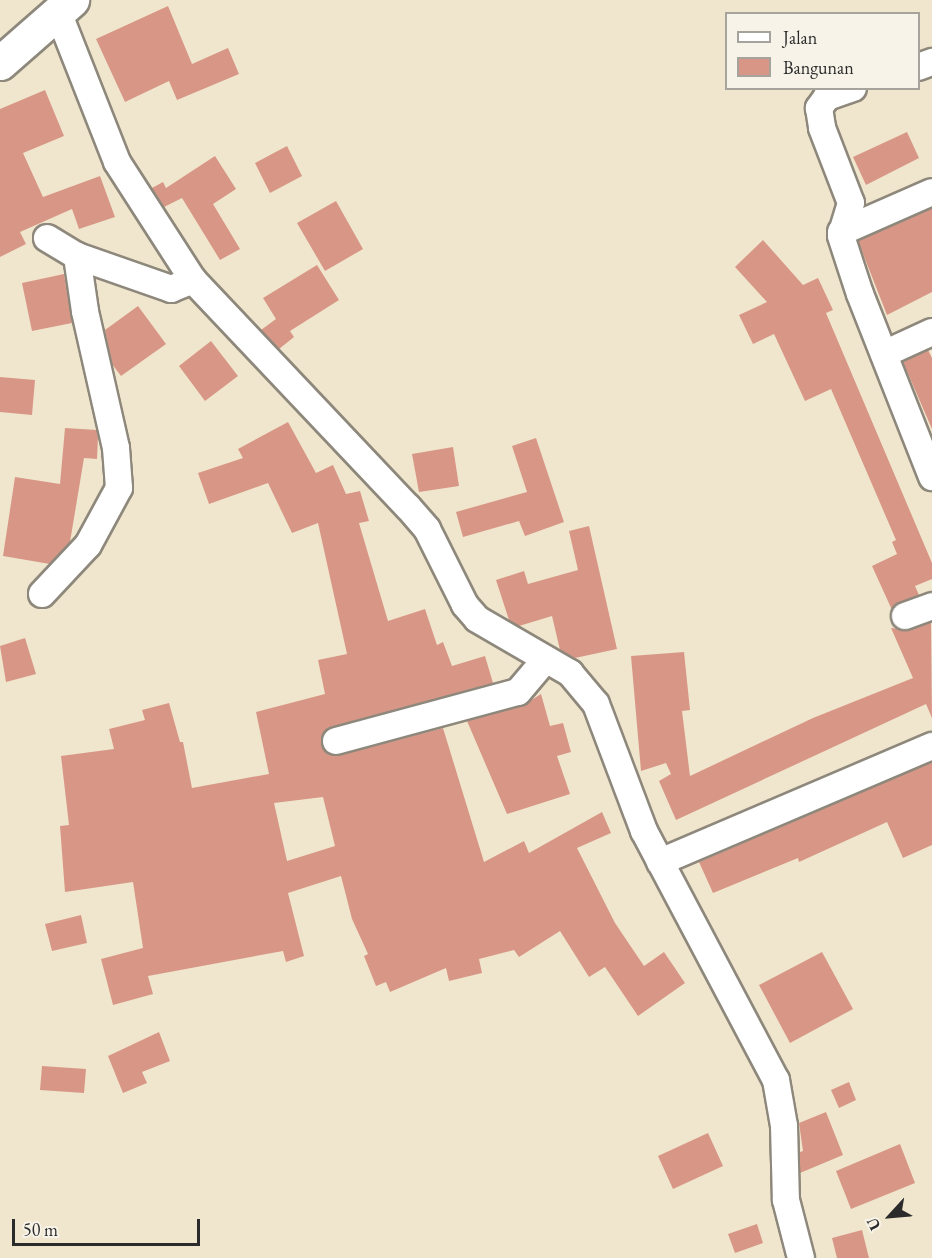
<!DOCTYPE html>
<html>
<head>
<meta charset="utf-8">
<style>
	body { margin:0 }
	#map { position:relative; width:932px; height:1258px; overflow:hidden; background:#f0e6cd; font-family:"EB Garamond",serif }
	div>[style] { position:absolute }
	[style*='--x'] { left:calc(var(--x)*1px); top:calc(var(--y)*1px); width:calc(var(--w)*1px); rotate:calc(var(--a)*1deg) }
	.building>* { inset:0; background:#d89786 }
	.roads { filter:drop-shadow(2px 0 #8e887c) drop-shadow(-2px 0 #8e887c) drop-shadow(0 2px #8e887c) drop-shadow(0 -2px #8e887c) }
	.street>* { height:26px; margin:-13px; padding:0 13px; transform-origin:13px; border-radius:13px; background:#fff }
	.primary>* { height:33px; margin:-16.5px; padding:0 16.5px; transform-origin:16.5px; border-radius:16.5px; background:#fff }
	span { translate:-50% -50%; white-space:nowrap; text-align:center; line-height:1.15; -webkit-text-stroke:5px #f7f3e8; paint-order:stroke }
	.legend { position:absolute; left:725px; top:12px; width:195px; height:78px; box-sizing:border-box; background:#f7f3e8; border:2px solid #a5a39c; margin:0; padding:8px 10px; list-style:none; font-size:18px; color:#2b2b2b }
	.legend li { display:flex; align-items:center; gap:12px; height:30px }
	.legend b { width:30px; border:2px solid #a5a39c }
	.north { position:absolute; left:860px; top:1186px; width:60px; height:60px; -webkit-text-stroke:4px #f7f3e8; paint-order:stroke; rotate:244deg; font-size:16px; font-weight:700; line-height:24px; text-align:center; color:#2b2b2b }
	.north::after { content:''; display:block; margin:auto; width:21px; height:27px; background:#2b2b2b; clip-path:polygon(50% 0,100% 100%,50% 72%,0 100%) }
	.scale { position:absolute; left:12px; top:1219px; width:188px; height:27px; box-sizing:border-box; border:3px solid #2b2b2b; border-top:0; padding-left:8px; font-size:18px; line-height:21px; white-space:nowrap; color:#2b2b2b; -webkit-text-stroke:4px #f7f3e8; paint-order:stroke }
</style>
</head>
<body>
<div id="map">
	<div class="building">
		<i style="clip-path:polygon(168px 6px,192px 64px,228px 48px,239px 74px,177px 100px,169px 81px,125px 102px,96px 39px)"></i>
		<i style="clip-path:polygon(45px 90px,64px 136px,23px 153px,43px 197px,100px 176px,115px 217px,79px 229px,72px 209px,20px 232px,26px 244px,0 257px,0 109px)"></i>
		<i style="clip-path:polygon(907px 132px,919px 158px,866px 185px,853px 157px)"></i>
		<i style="clip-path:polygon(287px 146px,302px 176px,270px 193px,255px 163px)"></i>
		<i style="clip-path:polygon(215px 156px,236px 189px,213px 204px,240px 249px,220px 260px,182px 198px,164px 207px,152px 188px,163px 182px,166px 188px)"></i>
		<i style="clip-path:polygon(336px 201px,363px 249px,325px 271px,297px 223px)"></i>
		<i style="clip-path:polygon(932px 208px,932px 292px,887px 315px,858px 241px)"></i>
		<i style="clip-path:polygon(763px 240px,803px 285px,818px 278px,833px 310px,826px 313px,932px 563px,932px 579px,915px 586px,919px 595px,892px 610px,872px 566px,897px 554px,892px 542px,896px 540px,831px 389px,805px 401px,774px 334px,753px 344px,739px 315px,767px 302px,735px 267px)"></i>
		<i style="clip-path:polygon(317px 265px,339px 300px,290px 331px,294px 337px,279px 349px,261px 330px,276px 319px,263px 298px)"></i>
		<i style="clip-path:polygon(64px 274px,72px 323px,32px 331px,22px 283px)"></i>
		<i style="clip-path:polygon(138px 306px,166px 344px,121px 376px,112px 364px,105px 330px)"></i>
		<i style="clip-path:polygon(211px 341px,238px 376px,205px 401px,179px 366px)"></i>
		<i style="clip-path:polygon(928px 350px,932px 358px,932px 429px,903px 362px)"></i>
		<i style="clip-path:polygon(0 377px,35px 380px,32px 415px,0 412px)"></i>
		<i style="clip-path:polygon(evenodd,288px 422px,316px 473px,333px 465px,346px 494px,360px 491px,369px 521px,359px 523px,388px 621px,425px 609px,437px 645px,443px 642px,452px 666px,485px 656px,493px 683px,332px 727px,322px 737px,325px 751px,340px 755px,443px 728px,484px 862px,524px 841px,529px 853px,602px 812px,611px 833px,577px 848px,615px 923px,644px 966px,664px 952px,685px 983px,638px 1016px,605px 967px,589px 977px,560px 931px,519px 957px,514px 950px,479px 959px,482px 973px,449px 981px,446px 968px,390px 992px,386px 982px,376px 986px,364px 956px,368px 954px,352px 919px,341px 876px,288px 893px,304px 956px,286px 962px,283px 951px,148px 976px,153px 994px,113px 1005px,101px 959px,143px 948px,133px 882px,65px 892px,60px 826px,69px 825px,61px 756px,114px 749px,109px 729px,145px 720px,142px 710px,169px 703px,180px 742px,183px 742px,192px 788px,269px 774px,256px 712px,325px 694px,318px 660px,347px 654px,318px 523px,292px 533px,268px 483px,209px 504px,198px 473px,243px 458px,238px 449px,288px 422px,323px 797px,335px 846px,287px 861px,274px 803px,323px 797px)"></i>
		<i style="clip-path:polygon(65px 428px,97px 430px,98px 437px,97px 459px,84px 458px,70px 542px,50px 564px,3px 556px,15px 477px,60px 484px)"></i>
		<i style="clip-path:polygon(536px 438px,564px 522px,525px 536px,519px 521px,463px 537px,456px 512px,527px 492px,512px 446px)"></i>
		<i style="clip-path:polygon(453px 447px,459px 486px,419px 492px,412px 454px)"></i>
		<i style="clip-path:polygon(589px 526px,617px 649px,575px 658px,560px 650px,552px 616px,519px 626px,509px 620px,496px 580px,524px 571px,528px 584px,578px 570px,569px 531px)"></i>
		<i style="clip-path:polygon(931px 622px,932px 718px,926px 704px,676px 820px,659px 781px,671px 774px,666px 763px,641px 771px,631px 656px,684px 652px,690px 710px,682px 711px,690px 776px,813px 718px,913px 678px,891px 628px,910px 630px)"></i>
		<i style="clip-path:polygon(25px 638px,36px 674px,6px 682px,0 646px)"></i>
		<i style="clip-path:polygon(541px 694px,550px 726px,563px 723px,571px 752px,557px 756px,570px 794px,507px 814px,467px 721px,522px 706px)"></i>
		<i style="clip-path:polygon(932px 762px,932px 845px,903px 858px,887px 822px,799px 862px,798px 858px,713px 893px,699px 862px)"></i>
		<i style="clip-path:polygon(81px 915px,87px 943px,52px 951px,45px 924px)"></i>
		<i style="clip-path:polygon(822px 952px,853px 1009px,790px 1043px,759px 985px)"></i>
		<i style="clip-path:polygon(159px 1032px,170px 1061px,142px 1072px,147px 1083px,123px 1093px,108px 1056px)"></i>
		<i style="clip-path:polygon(42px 1066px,86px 1069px,84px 1093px,40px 1090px)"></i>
		<i style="clip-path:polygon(849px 1082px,856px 1100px,839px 1108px,831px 1090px)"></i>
		<i style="clip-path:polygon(826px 1112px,843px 1155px,800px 1173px,800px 1152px,803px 1151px,799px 1123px)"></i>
		<i style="clip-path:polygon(708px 1133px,723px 1166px,673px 1189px,658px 1156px)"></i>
		<i style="clip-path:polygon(900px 1144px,915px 1183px,851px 1209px,836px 1171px)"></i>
		<i style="clip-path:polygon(757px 1224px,763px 1243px,735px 1253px,728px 1234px)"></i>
		<i style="clip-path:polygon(862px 1230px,869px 1258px,837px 1258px,832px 1238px)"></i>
	</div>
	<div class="roads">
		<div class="street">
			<i style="--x:58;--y:12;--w:161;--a:68.5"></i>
			<i style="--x:117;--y:162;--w:140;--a:57.2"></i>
			<i style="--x:193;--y:280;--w:313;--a:46.6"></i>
			<i style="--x:408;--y:507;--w:29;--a:49"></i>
			<i style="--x:427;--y:529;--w:85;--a:63.4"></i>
			<i style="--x:465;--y:605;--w:18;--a:49"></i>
			<i style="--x:477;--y:619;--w:108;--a:30.1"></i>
			<i style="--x:570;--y:673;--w:40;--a:50"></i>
			<i style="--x:596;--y:704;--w:136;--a:69.3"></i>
			<i style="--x:644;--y:831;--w:282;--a:62.1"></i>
			<i style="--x:776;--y:1080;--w:47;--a:80.1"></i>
			<i style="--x:784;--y:1126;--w:74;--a:88.5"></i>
			<i style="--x:786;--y:1200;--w:60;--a:75.5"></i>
			<i style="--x:918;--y:67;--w:15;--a:-20"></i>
			<i style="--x:853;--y:88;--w:28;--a:161"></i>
			<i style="--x:827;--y:97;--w:14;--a:126"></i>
			<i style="--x:819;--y:108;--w:20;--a:81"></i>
			<i style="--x:822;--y:128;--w:80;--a:68.9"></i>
			<i style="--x:851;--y:203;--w:34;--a:107"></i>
			<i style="--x:841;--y:236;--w:61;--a:71.9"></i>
			<i style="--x:860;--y:294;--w:197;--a:68.5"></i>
			<i style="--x:841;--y:232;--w:99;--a:-23.7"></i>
			<i style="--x:47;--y:238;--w:35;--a:31"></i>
			<i style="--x:77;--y:256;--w:100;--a:19.3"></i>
			<i style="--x:171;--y:289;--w:24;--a:-22"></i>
			<i style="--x:884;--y:354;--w:53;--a:-24.6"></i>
			<i style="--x:42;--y:594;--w:67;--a:-46.8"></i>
			<i style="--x:88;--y:545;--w:65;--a:-61.5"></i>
			<i style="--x:119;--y:488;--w:40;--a:-94.3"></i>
			<i style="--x:116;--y:448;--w:140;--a:-102.8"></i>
			<i style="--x:85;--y:311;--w:56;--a:-98.3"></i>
			<i style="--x:905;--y:616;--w:29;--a:-20"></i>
			<i style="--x:336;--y:741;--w:188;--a:-15.1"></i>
			<i style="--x:518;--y:692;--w:43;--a:-49.7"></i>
			<i style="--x:660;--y:862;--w:296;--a:-23.1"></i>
		</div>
		<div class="primary">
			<i style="--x:0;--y:63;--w:96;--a:-41.2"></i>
		</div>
	</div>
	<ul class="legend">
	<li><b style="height:8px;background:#fff"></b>Jalan</li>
	<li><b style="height:16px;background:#d89786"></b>Bangunan</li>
	</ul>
	<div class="north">U</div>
	<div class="scale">50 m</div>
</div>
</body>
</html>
